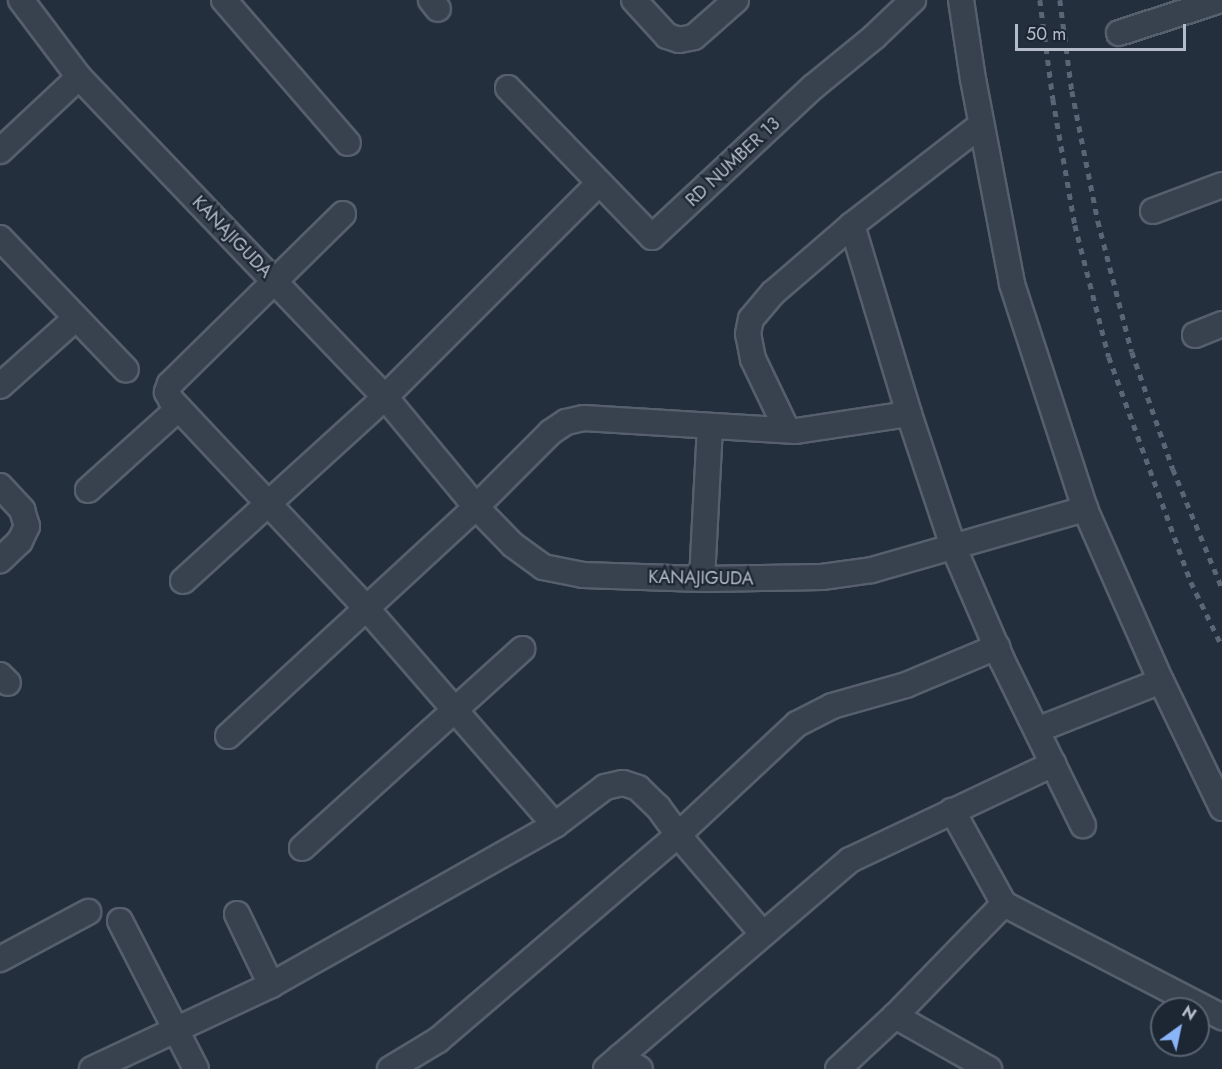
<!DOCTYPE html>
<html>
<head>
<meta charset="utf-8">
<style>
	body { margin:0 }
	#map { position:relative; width:1222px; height:1069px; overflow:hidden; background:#242f3e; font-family:Jost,sans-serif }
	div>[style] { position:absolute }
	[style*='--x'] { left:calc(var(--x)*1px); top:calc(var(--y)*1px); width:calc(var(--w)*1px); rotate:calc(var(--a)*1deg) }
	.roads { filter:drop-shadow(2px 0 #565f6c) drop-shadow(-2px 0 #565f6c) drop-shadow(0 2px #565f6c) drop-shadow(0 -2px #565f6c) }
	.minor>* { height:24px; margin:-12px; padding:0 12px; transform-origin:12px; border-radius:12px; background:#38414e }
	.rail>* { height:4.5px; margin-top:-2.25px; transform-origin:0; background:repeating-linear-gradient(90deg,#5a6575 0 6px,transparent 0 12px) }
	span { translate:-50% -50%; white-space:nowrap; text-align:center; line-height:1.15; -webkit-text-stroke:4.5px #1d2633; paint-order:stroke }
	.street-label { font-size:18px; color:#b4bcc9 }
	.north { position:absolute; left:1150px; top:997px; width:60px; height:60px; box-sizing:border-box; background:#1d2633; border:2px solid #59626f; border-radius:50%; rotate:33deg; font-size:16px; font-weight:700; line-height:24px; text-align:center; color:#b4bcc9 }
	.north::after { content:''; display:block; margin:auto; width:21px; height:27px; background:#8ab4f8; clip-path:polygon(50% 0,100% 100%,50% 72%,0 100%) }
	.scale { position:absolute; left:1015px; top:24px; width:171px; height:27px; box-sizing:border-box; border:3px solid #b4bcc9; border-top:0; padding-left:8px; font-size:18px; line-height:21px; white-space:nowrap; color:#b4bcc9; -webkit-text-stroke:4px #1d2633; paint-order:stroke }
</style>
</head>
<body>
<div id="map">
	<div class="roads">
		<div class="minor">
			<i style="--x:21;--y:0;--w:96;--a:53"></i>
			<i style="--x:79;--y:77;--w:443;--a:46.3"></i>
			<i style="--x:385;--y:397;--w:143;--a:50.4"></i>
			<i style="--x:476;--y:507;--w:53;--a:45.8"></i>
			<i style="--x:513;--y:545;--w:37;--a:36"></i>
			<i style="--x:543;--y:567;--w:41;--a:11.3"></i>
			<i style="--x:583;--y:575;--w:119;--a:1.9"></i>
			<i style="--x:702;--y:579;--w:120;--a:-1"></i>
			<i style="--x:822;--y:577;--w:50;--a:-8"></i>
			<i style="--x:872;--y:570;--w:222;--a:-16"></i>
			<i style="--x:224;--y:0;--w:189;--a:49.1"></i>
			<i style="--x:431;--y:0;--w:11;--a:52"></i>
			<i style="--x:634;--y:0;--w:49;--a:47.5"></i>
			<i style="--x:667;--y:36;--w:13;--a:18"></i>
			<i style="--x:679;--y:40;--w:15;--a:-11"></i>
			<i style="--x:694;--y:37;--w:56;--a:-41.4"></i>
			<i style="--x:961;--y:0;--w:80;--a:81.4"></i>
			<i style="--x:973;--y:79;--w:209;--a:79.2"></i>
			<i style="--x:1012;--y:284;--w:237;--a:72"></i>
			<i style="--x:1085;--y:509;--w:188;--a:66.2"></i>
			<i style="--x:1161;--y:681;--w:141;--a:64.3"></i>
			<i style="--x:1119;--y:33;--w:107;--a:-17.9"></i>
			<i style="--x:508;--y:88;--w:207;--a:46"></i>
			<i style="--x:652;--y:237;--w:220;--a:-43"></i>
			<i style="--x:813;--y:87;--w:79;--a:-39.3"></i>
			<i style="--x:874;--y:37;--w:54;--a:-43.5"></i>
			<i style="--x:0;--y:151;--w:108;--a:-43.1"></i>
			<i style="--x:1153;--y:211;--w:74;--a:-20.6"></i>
			<i style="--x:343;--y:214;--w:243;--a:135.5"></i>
			<i style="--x:170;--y:384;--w:9;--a:111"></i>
			<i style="--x:167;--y:392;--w:9;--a:63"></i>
			<i style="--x:171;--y:400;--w:287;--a:46.8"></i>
			<i style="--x:367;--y:609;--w:286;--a:49"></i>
			<i style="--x:852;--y:225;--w:197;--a:73.2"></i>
			<i style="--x:0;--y:238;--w:182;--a:46.3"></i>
			<i style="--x:1195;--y:335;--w:29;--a:-22"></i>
			<i style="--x:0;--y:386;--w:102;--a:-41.8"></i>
			<i style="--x:787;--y:430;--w:79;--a:-115.6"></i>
			<i style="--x:753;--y:359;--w:25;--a:-101"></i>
			<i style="--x:748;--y:334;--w:15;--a:-79"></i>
			<i style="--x:751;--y:319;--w:34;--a:-50"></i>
			<i style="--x:773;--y:293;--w:104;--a:-40.7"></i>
			<i style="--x:852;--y:225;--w:163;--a:-37.8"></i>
			<i style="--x:0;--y:486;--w:33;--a:47"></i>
			<i style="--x:22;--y:510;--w:17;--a:73"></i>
			<i style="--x:27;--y:526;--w:17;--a:115"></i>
			<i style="--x:20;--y:541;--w:28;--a:136"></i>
			<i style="--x:88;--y:490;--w:122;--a:-42"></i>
			<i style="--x:702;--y:579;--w:153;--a:-87"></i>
			<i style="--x:183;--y:581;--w:273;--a:-42.3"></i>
			<i style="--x:385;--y:397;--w:301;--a:-45"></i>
			<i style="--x:0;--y:675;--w:11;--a:45"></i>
			<i style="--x:1037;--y:730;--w:133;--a:-21.6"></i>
			<i style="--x:228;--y:736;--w:338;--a:-42.7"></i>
			<i style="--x:476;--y:507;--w:106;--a:-45"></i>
			<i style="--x:551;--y:432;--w:18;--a:-34"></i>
			<i style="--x:566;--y:422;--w:18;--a:-13"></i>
			<i style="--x:584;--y:418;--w:212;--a:3.5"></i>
			<i style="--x:796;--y:431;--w:114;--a:-8.6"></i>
			<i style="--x:909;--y:414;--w:139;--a:71.6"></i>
			<i style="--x:953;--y:546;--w:124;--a:66.7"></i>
			<i style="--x:1002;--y:660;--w:184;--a:63.9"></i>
			<i style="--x:302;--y:848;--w:297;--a:-42.1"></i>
			<i style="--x:1004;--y:904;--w:246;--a:27.4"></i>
			<i style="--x:237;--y:914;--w:79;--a:64.4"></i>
			<i style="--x:120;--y:921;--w:166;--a:62.8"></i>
			<i style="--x:0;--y:959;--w:100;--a:-28.1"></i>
			<i style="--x:895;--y:1016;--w:108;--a:29.4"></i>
			<i style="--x:620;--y:1057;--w:23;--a:31"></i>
			<i style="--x:92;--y:1069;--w:198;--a:-25.1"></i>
			<i style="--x:271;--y:985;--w:326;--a:-29.4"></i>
			<i style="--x:555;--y:825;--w:63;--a:-37.2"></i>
			<i style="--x:605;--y:787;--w:18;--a:-13"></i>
			<i style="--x:623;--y:783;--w:16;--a:18"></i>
			<i style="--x:638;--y:788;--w:28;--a:44"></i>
			<i style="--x:658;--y:807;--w:34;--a:54"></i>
			<i style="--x:678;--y:835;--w:130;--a:49.4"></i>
			<i style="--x:390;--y:1069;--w:56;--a:-31.1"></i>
			<i style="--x:438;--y:1040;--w:316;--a:-40.5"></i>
			<i style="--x:678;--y:835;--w:163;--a:-43"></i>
			<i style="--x:797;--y:724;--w:39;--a:-27"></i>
			<i style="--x:832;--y:706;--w:77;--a:-15.8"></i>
			<i style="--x:906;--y:685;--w:99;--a:-22.7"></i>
			<i style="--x:606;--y:1069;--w:321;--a:-40.6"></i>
			<i style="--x:850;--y:860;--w:225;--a:-25.3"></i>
			<i style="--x:838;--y:1069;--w:78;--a:-42.9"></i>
			<i style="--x:895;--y:1016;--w:156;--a:-45.8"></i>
			<i style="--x:1004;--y:904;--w:107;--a:-119"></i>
		</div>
	</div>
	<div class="rail">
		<i style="--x:1040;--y:0;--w:100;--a:82.5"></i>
		<i style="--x:1053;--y:99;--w:128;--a:80.1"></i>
		<i style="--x:1075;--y:225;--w:136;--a:75.6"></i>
		<i style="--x:1109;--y:357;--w:239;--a:70"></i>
		<i style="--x:1191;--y:582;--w:71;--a:64.2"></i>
		<i style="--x:1060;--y:0;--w:92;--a:82.5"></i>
		<i style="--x:1072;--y:91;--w:133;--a:78.7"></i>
		<i style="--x:1098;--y:221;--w:135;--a:75.5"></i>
		<i style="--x:1132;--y:352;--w:124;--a:70.7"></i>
		<i style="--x:1173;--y:469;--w:129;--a:67.6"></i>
	</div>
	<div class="street-label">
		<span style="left:733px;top:162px;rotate:-43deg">RD NUMBER 13</span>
		<span style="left:232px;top:237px;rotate:46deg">KANAJIGUDA</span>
		<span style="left:701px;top:578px;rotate:1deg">KANAJIGUDA</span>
	</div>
	<div class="north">N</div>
	<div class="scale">50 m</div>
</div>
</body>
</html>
